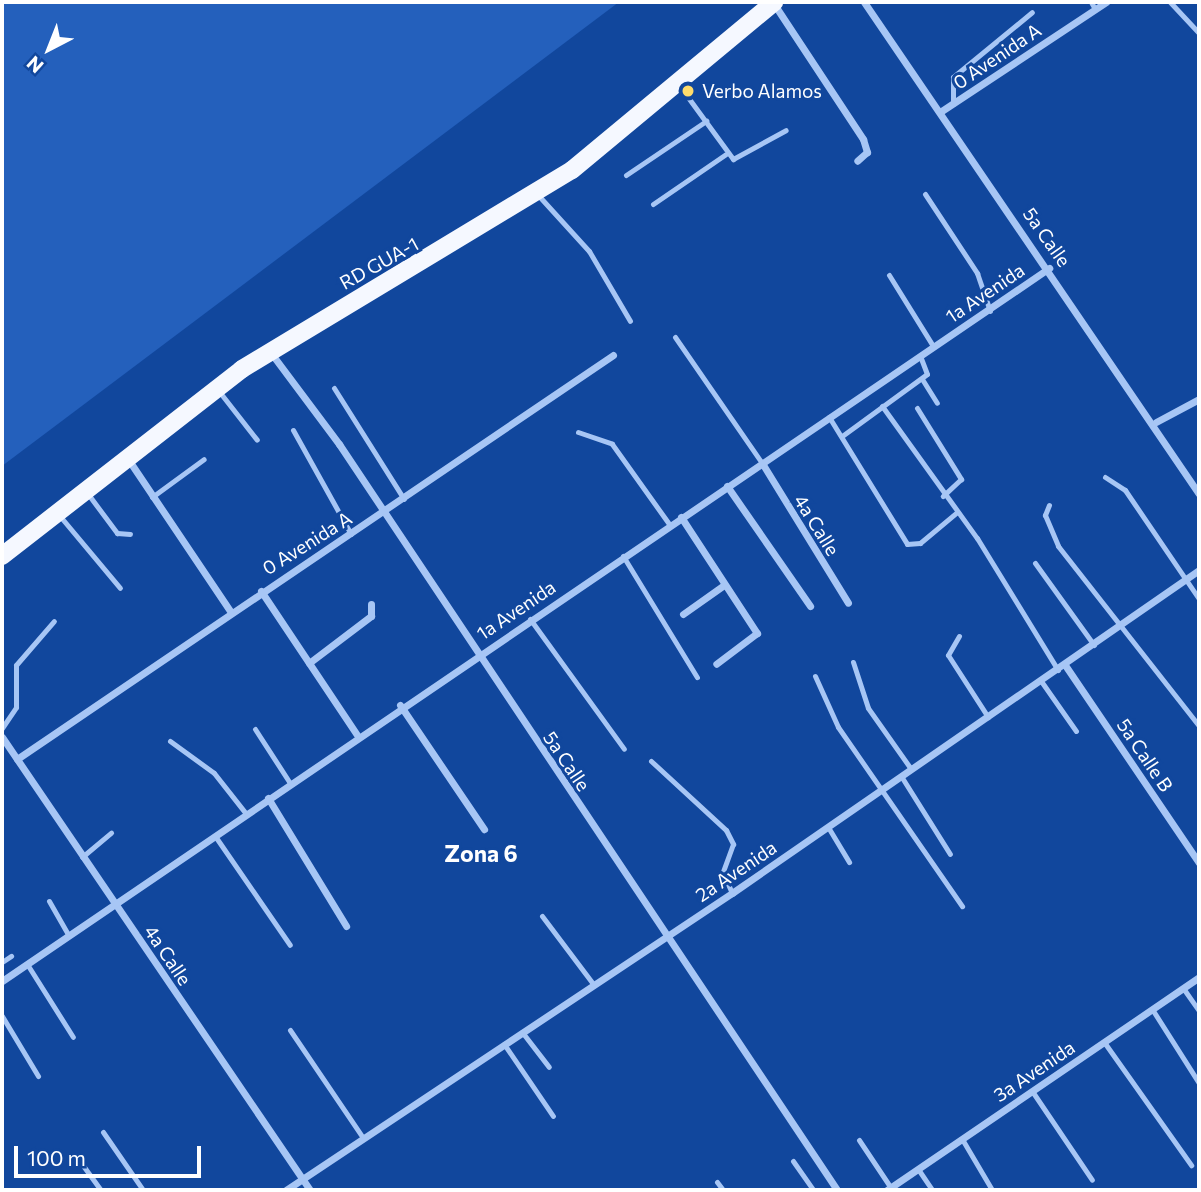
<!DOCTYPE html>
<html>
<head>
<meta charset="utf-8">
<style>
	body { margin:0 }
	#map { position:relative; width:1201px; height:1192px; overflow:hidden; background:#11479d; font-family:Commissioner,sans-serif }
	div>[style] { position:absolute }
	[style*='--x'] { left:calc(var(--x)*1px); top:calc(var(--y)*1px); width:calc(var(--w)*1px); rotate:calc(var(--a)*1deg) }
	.green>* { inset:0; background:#2460bc }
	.lane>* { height:5px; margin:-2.5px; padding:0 2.5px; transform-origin:2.5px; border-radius:2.5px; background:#a7c6f5 }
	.street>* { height:7px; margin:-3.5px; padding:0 3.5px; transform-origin:3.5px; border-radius:3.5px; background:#a7c6f5 }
	.primary>* { height:18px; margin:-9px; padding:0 9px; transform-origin:9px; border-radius:9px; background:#f5f8ff }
	.dots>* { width:19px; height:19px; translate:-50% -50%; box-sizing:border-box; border:4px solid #11479d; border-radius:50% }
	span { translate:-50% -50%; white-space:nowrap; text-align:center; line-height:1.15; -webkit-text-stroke:6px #11479d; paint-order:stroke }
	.street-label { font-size:19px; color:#fff }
	.poi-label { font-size:19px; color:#fff }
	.left { translate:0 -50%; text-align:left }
	.quarter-label { font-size:23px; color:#fff; font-weight:700 }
	.frame { position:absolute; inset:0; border:4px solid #fff; pointer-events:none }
	.north { position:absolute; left:14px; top:14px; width:70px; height:70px; -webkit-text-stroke:5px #11479d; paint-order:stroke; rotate:222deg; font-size:19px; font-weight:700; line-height:28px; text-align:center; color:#fff }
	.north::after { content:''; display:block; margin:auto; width:24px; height:32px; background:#fff; clip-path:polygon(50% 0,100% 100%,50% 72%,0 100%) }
	.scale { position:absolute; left:14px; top:1146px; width:187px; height:32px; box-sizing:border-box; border:4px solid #fff; border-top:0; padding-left:9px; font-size:21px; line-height:24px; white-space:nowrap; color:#fff; -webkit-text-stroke:5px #11479d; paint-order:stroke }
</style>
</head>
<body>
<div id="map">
	<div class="green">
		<i style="clip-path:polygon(2px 2px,619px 2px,2px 466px)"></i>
	</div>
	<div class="lane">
		<i style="--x:1091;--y:2;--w:8;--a:60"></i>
		<i style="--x:1170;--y:2;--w:42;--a:46.9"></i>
		<i style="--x:679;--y:85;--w:92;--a:53.9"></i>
		<i style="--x:733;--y:159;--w:60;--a:-28.7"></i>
		<i style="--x:953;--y:104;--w:27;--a:-90"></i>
		<i style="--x:953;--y:77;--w:102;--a:-39.4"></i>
		<i style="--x:626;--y:175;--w:97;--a:-34"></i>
		<i style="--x:925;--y:194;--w:95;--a:56.6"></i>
		<i style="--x:977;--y:273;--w:40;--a:71.1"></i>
		<i style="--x:538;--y:195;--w:76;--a:47.7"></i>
		<i style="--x:589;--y:251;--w:81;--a:59.6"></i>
		<i style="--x:653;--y:204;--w:88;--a:-34.4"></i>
		<i style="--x:889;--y:275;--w:84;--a:58.2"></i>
		<i style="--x:675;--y:337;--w:153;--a:55.4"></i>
		<i style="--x:922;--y:379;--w:28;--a:58"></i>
		<i style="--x:334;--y:388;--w:131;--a:57.8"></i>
		<i style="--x:218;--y:390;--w:63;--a:52"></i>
		<i style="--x:882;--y:406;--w:163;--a:54.3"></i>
		<i style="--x:977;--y:538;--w:155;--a:58.5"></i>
		<i style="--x:917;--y:408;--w:84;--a:58.2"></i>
		<i style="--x:961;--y:479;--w:25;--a:137"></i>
		<i style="--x:829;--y:417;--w:149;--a:58.4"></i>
		<i style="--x:907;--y:544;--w:13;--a:-4"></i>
		<i style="--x:920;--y:543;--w:47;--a:-39.8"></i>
		<i style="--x:293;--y:430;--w:119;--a:60.9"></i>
		<i style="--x:578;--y:432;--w:36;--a:19"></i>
		<i style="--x:612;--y:444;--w:98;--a:54.5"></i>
		<i style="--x:842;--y:436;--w:105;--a:-36.1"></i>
		<i style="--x:927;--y:374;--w:19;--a:-111"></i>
		<i style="--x:1105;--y:477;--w:24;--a:33"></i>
		<i style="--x:1125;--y:490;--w:132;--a:55.8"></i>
		<i style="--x:88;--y:494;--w:49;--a:53.4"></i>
		<i style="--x:117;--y:533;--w:13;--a:4"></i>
		<i style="--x:152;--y:497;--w:64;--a:-36.2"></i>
		<i style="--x:1049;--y:505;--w:11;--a:112"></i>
		<i style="--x:1045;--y:515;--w:34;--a:67"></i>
		<i style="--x:1058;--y:546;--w:229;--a:51.9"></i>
		<i style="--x:59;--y:515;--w:95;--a:50.1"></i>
		<i style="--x:623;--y:556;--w:142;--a:58.6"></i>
		<i style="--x:1035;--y:563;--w:101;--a:54.3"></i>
		<i style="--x:530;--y:619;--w:160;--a:54.1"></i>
		<i style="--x:959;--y:636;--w:22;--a:120"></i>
		<i style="--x:948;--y:655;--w:74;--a:57.2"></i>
		<i style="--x:853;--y:662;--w:48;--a:71.9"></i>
		<i style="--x:868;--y:708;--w:75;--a:54.8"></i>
		<i style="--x:815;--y:676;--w:56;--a:65.7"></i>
		<i style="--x:838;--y:727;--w:218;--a:55.3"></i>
		<i style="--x:1041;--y:681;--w:61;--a:55"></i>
		<i style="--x:2;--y:728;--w:25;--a:-56"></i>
		<i style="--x:16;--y:707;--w:42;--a:-90"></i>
		<i style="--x:16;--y:665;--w:58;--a:-49.2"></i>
		<i style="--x:255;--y:729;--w:64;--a:57.1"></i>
		<i style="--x:170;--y:741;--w:54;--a:36"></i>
		<i style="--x:214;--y:773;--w:53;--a:51.8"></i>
		<i style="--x:651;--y:761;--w:102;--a:42.6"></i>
		<i style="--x:726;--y:830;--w:16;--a:63"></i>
		<i style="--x:733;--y:844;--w:30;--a:110"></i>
		<i style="--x:723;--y:872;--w:23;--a:67"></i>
		<i style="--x:901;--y:776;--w:92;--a:57.9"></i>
		<i style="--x:828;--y:827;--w:41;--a:59"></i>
		<i style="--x:215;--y:836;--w:132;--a:55.5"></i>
		<i style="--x:82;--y:857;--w:38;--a:-40"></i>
		<i style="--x:49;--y:901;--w:40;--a:60.3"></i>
		<i style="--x:542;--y:916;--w:86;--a:53"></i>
		<i style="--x:2;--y:962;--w:11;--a:-34"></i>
		<i style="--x:27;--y:964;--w:86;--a:57.8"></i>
		<i style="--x:1183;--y:988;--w:28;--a:55"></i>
		<i style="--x:1152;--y:1009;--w:88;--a:57.6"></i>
		<i style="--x:2;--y:1016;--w:70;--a:59"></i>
		<i style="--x:290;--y:1030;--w:130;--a:55.9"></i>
		<i style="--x:522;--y:1032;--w:44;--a:52.4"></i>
		<i style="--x:1104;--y:1042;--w:151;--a:54.7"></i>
		<i style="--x:504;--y:1044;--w:87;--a:55.8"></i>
		<i style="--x:1032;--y:1091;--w:107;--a:56"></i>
		<i style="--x:103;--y:1132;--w:70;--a:55.4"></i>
		<i style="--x:962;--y:1139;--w:59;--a:59.5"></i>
		<i style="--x:859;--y:1140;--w:58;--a:56.3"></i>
		<i style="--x:79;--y:1160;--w:37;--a:54"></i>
		<i style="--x:793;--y:1161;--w:35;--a:55"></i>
		<i style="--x:918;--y:1169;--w:25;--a:56"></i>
		<i style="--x:717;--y:1182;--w:10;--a:53"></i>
	</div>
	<div class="street">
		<i style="--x:864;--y:2;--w:595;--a:55.75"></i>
		<i style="--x:774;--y:4;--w:162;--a:56.6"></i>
		<i style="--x:863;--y:139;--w:14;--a:73"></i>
		<i style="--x:867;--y:152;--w:13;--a:138"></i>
		<i style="--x:940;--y:112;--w:199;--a:-33.5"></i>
		<i style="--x:271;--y:353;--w:114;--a:53.2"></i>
		<i style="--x:339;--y:444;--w:897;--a:56.27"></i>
		<i style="--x:1156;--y:422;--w:49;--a:-28.1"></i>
		<i style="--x:128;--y:459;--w:184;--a:56.1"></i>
		<i style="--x:762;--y:463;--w:164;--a:58.4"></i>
		<i style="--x:727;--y:486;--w:146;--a:55.3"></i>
		<i style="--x:681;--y:517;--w:139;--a:56.8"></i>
		<i style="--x:757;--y:633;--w:51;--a:142.9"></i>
		<i style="--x:261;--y:591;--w:173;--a:56.3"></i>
		<i style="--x:683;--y:614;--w:50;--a:-35.3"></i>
		<i style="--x:309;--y:663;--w:78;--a:-37.2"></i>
		<i style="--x:371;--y:616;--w:12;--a:-90"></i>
		<i style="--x:1065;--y:665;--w:239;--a:55.9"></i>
		<i style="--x:400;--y:705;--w:150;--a:55.9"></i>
		<i style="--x:2;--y:737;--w:548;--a:55.79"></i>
		<i style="--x:17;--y:759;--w:720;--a:-34.13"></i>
		<i style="--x:268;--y:798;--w:150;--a:58.6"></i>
		<i style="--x:2;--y:981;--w:1267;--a:-34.25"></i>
		<i style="--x:286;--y:1190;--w:536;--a:-33.66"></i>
		<i style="--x:732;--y:893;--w:568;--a:-34.67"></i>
		<i style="--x:887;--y:1190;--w:378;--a:-34.3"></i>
	</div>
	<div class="primary">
		<i style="--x:2;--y:556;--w:304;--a:-37.9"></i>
		<i style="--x:242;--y:369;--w:385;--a:-31.1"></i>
		<i style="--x:572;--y:170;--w:263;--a:-39.7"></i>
	</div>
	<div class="dots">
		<i style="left:688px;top:91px;background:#ffdc6b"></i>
	</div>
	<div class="street-label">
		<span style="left:997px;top:56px;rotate:-34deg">0 Avenida A</span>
		<span style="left:1047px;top:237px;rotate:55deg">5a Calle</span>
		<span style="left:379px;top:263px;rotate:-29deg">RD GUA-1</span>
		<span style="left:985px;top:293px;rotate:-34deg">1a Avenida</span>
		<span style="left:817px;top:525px;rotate:58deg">4a Calle</span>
		<span style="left:307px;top:543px;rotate:-32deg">0 Avenida A</span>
		<span style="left:516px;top:610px;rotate:-34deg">1a Avenida</span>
		<span style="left:1145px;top:755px;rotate:56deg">5a Calle B</span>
		<span style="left:567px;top:761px;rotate:56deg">5a Calle</span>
		<span style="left:736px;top:871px;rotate:-34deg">2a Avenida</span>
		<span style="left:168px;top:955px;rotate:56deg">4a Calle</span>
		<span style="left:1034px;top:1071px;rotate:-34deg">3a Avenida</span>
	</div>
	<div class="poi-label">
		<span class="left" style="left:702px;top:91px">Verbo Alamos</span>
	</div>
	<div class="quarter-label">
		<span style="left:481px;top:853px">Zona 6</span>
	</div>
	<div class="frame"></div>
	<div class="north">N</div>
	<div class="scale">100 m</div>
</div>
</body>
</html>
